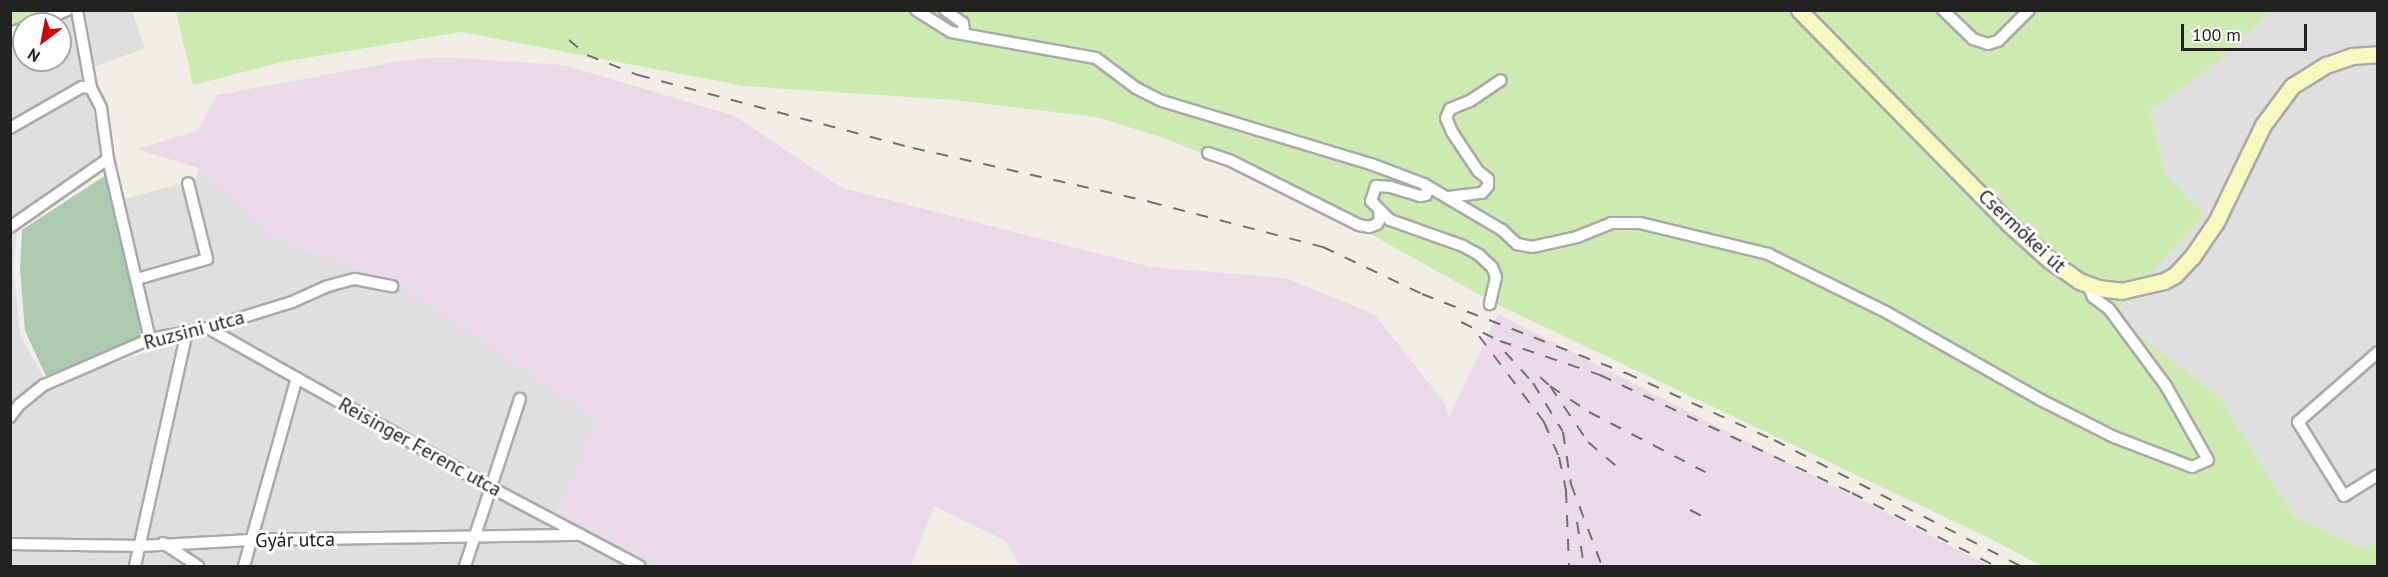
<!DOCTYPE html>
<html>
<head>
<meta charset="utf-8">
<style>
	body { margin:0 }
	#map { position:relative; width:2388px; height:577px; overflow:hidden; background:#f2efe9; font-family:"PT Sans",sans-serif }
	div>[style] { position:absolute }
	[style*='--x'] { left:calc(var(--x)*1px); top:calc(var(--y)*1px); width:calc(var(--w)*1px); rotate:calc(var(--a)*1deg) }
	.residential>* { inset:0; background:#e0dfdf }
	.industrial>* { inset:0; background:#ebdbe8 }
	.grass>* { inset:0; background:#cdebb0 }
	.cemetery>* { inset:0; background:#aacbaf }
	.roads { filter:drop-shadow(2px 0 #a9a9a9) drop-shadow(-2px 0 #a9a9a9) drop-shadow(0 2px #a9a9a9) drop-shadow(0 -2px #a9a9a9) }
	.minor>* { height:10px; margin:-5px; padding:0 5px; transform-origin:5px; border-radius:5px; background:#fff }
	.secondary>* { height:15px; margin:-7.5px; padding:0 7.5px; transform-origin:7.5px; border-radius:7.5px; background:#f7fabf }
	.rail>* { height:2px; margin-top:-1px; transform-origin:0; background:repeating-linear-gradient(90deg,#707070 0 12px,transparent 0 24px) }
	span { translate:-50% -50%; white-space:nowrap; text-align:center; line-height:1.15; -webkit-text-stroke:6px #fff; paint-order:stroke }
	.street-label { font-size:20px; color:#222 }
	.frame { position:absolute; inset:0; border:12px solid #222; pointer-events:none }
	.north { position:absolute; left:12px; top:12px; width:60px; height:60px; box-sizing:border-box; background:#fff; border:2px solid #a7a7a7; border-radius:50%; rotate:212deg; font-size:16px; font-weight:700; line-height:24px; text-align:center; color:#222 }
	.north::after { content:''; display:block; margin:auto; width:21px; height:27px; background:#d40000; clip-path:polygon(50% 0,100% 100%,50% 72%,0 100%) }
	.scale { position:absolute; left:2181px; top:24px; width:126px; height:27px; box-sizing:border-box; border:3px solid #222; border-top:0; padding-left:8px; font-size:18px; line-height:21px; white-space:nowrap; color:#222; -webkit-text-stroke:4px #fff; paint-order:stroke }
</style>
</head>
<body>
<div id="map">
	<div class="residential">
		<i style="clip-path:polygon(73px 11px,132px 11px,145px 48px,84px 71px,103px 158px,18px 216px,13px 269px,20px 335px,51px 391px,97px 369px,159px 348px,124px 199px,195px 180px,199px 168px,276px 239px,397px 283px,598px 420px,559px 511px,658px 566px,11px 566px,10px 30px,24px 27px,24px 60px,60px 60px,60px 24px,36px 24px)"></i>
		<i style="clip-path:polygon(2273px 11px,2377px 11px,2377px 544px,2363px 549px,2294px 516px,2219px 397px,2113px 314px,2205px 215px,2166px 175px,2150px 111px,2216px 63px)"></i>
	</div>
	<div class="industrial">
		<i style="clip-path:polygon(441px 57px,564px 65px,735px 116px,842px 188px,1151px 267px,1285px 278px,1374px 314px,1444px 402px,1449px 417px,1498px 314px,1990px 566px,1021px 566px,1004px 540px,934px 506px,911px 566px,658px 566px,559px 511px,597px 420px,397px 283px,276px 239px,199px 168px,136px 149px,197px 131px,217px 95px,400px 61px)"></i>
	</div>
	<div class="grass">
		<i style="clip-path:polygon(10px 11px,73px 11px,74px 15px,24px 24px,11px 30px)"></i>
		<i style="clip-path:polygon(176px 11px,2273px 11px,2216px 63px,2150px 111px,2166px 175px,2205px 215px,2113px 314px,2219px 397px,2294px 516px,2363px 549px,2377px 543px,2377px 566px,2042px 566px,1987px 537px,1498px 305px,1356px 226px,1231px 165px,1164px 138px,1096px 117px,954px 100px,744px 86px,461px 32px,282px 62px,193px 85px)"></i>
	</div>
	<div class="cemetery">
		<i style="clip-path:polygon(106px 175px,142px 338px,46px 376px,25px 331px,20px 269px,22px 230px)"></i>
	</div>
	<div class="roads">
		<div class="minor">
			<i style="--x:77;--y:10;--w:79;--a:79.8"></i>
			<i style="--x:91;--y:88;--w:22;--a:63"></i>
			<i style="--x:101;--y:108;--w:51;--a:82.2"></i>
			<i style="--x:108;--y:159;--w:185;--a:76.9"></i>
			<i style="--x:916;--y:10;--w:41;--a:32.2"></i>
			<i style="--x:951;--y:32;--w:147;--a:10.2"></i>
			<i style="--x:1096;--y:58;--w:50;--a:36.9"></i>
			<i style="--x:1136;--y:88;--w:29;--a:27"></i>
			<i style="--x:1162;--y:101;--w:218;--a:16.8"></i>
			<i style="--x:1371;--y:164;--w:57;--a:20.7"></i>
			<i style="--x:1424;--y:184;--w:7;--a:56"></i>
			<i style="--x:1428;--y:190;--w:5;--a:112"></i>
			<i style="--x:1426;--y:195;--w:6;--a:171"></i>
			<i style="--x:1420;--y:196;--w:30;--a:-163"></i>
			<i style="--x:1391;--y:187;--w:15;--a:-176"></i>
			<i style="--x:1376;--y:186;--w:16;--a:108"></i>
			<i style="--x:1371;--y:201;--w:27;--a:45"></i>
			<i style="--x:1390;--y:220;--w:77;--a:19.6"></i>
			<i style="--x:1463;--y:246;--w:18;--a:29"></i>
			<i style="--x:1479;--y:255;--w:18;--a:43"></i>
			<i style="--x:1492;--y:267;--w:11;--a:68"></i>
			<i style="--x:1496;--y:277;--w:28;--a:103"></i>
			<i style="--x:945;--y:10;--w:22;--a:36"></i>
			<i style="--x:963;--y:23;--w:9;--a:84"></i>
			<i style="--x:1943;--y:10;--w:42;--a:44"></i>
			<i style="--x:1973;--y:39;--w:16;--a:18"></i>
			<i style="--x:1988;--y:44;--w:10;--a:-17"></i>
			<i style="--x:1998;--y:41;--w:44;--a:-45"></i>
			<i style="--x:33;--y:24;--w:37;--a:-22"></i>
			<i style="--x:10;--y:33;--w:15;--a:-20"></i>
			<i style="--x:10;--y:128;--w:83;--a:-29.7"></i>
			<i style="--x:82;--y:87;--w:9;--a:6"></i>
			<i style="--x:1208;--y:153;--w:24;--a:19"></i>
			<i style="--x:1231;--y:161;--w:143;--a:26.6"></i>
			<i style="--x:1359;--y:225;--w:10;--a:11"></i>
			<i style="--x:1369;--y:227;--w:9;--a:-21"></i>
			<i style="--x:1377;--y:224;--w:6;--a:-59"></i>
			<i style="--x:1380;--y:219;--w:7;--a:-98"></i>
			<i style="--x:1424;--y:184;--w:91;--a:30.5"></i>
			<i style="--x:1502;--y:230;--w:21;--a:43"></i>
			<i style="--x:1517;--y:244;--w:15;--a:11"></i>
			<i style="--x:1532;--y:247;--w:46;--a:-12.5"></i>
			<i style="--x:1577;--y:237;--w:37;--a:-22"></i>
			<i style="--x:1611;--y:223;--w:29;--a:0"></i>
			<i style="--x:1640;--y:223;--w:132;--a:13.6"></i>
			<i style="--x:1768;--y:254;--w:131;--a:26.2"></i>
			<i style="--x:1886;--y:312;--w:176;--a:29.6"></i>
			<i style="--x:2039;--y:399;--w:84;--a:26.9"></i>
			<i style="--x:2114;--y:437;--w:84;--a:21"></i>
			<i style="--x:2192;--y:467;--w:17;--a:-24"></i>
			<i style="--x:2208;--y:460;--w:85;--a:-119.6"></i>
			<i style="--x:2166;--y:386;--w:96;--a:-126.5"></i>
			<i style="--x:2109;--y:309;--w:20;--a:-143"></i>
			<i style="--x:2093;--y:297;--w:13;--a:-113"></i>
			<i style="--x:1448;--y:197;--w:34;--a:-7"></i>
			<i style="--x:1482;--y:193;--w:9;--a:-49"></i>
			<i style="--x:1488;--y:186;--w:7;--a:-90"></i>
			<i style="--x:1488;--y:179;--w:13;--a:-141"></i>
			<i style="--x:1478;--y:171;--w:47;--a:-123.7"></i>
			<i style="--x:1452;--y:132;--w:15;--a:-113"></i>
			<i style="--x:1446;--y:118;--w:10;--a:-66"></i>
			<i style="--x:1450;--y:109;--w:22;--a:-22"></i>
			<i style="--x:1470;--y:101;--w:37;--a:-34"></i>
			<i style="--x:10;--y:227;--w:119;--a:-34.8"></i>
			<i style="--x:137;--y:279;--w:73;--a:-15.9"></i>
			<i style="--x:207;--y:259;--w:78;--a:-104"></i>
			<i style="--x:208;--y:328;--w:324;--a:29.4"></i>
			<i style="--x:490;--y:487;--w:169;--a:27.9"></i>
			<i style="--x:2378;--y:352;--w:106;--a:138.8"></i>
			<i style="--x:2298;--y:422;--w:87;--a:58.1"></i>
			<i style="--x:2344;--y:496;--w:40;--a:-32"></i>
			<i style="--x:10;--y:417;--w:15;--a:-53"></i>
			<i style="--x:19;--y:405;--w:32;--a:-39"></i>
			<i style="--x:44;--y:385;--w:116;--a:-23.5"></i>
			<i style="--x:150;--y:339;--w:59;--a:-10.7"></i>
			<i style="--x:208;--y:328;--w:88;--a:-17.2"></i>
			<i style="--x:292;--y:302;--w:39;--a:-24"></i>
			<i style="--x:328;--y:286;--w:28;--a:-15"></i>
			<i style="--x:355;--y:279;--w:38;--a:11"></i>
			<i style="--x:163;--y:543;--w:42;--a:33.3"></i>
			<i style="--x:10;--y:544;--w:131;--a:0.9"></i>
			<i style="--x:141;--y:546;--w:110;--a:-3.1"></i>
			<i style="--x:251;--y:540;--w:329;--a:-0.9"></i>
			<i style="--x:135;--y:566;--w:240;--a:-77.5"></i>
			<i style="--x:244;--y:566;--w:195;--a:-74.3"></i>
			<i style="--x:465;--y:566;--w:176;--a:-71.8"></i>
		</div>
		<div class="secondary">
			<i style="--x:1799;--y:10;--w:300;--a:45.5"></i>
			<i style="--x:2009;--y:224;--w:52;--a:41.9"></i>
			<i style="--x:2048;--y:259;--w:38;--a:35"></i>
			<i style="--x:2079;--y:281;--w:20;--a:20"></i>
			<i style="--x:2098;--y:288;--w:23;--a:7"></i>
			<i style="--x:2121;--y:291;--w:44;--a:-13.1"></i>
			<i style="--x:2164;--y:281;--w:13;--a:-29"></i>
			<i style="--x:2175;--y:275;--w:25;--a:-47"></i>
			<i style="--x:2192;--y:257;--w:42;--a:-55.6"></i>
			<i style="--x:2216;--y:222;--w:108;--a:-64.1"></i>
			<i style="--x:2263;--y:125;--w:49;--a:-53.4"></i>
			<i style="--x:2292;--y:86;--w:40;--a:-32"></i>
			<i style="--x:2326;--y:65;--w:28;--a:-19"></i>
			<i style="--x:2352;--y:56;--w:26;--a:-4"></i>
		</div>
	</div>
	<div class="rail">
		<i style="--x:569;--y:40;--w:23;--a:40"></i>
		<i style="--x:587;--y:55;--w:55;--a:21.4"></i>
		<i style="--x:638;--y:75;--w:285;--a:14.9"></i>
		<i style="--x:913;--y:148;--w:243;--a:12.8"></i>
		<i style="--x:1150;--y:202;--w:179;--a:14.6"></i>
		<i style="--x:1323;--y:247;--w:110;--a:25.4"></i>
		<i style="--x:1422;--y:294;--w:219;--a:21.2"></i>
		<i style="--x:1626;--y:373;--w:162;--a:24.4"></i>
		<i style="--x:1774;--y:440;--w:276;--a:27.1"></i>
		<i style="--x:1461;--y:322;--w:43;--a:26"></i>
		<i style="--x:1500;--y:341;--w:106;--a:18.8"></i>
		<i style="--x:1600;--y:375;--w:278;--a:25.1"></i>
		<i style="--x:1852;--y:493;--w:161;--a:27"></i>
		<i style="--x:1479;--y:336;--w:108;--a:52.9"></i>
		<i style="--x:1544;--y:422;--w:38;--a:67"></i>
		<i style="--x:1559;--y:457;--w:35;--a:78"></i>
		<i style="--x:1566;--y:491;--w:75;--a:87.7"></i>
		<i style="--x:1505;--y:352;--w:42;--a:47.9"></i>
		<i style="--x:1533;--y:383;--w:57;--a:58.5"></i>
		<i style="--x:1563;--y:432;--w:53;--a:81.3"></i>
		<i style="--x:1571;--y:484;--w:88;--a:69.3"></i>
		<i style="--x:1540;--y:377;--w:13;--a:42"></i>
		<i style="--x:1550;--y:386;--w:68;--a:55.8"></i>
		<i style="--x:1588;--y:442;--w:45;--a:40.5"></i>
		<i style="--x:1550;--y:386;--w:47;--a:33.7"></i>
		<i style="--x:1589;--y:412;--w:131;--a:27.3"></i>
		<i style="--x:1690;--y:510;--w:18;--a:27"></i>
		<i style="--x:1577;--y:522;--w:45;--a:81"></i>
	</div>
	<div class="street-label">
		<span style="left:2022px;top:231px;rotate:43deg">Csermőkei út</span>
		<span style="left:194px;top:330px;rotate:-15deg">Ruzsini utca</span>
		<span style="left:420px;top:447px;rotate:29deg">Reisinger Ferenc utca</span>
		<span style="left:295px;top:540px;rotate:-1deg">Gyár utca</span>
	</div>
	<div class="frame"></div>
	<div class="north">N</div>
	<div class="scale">100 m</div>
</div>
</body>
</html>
